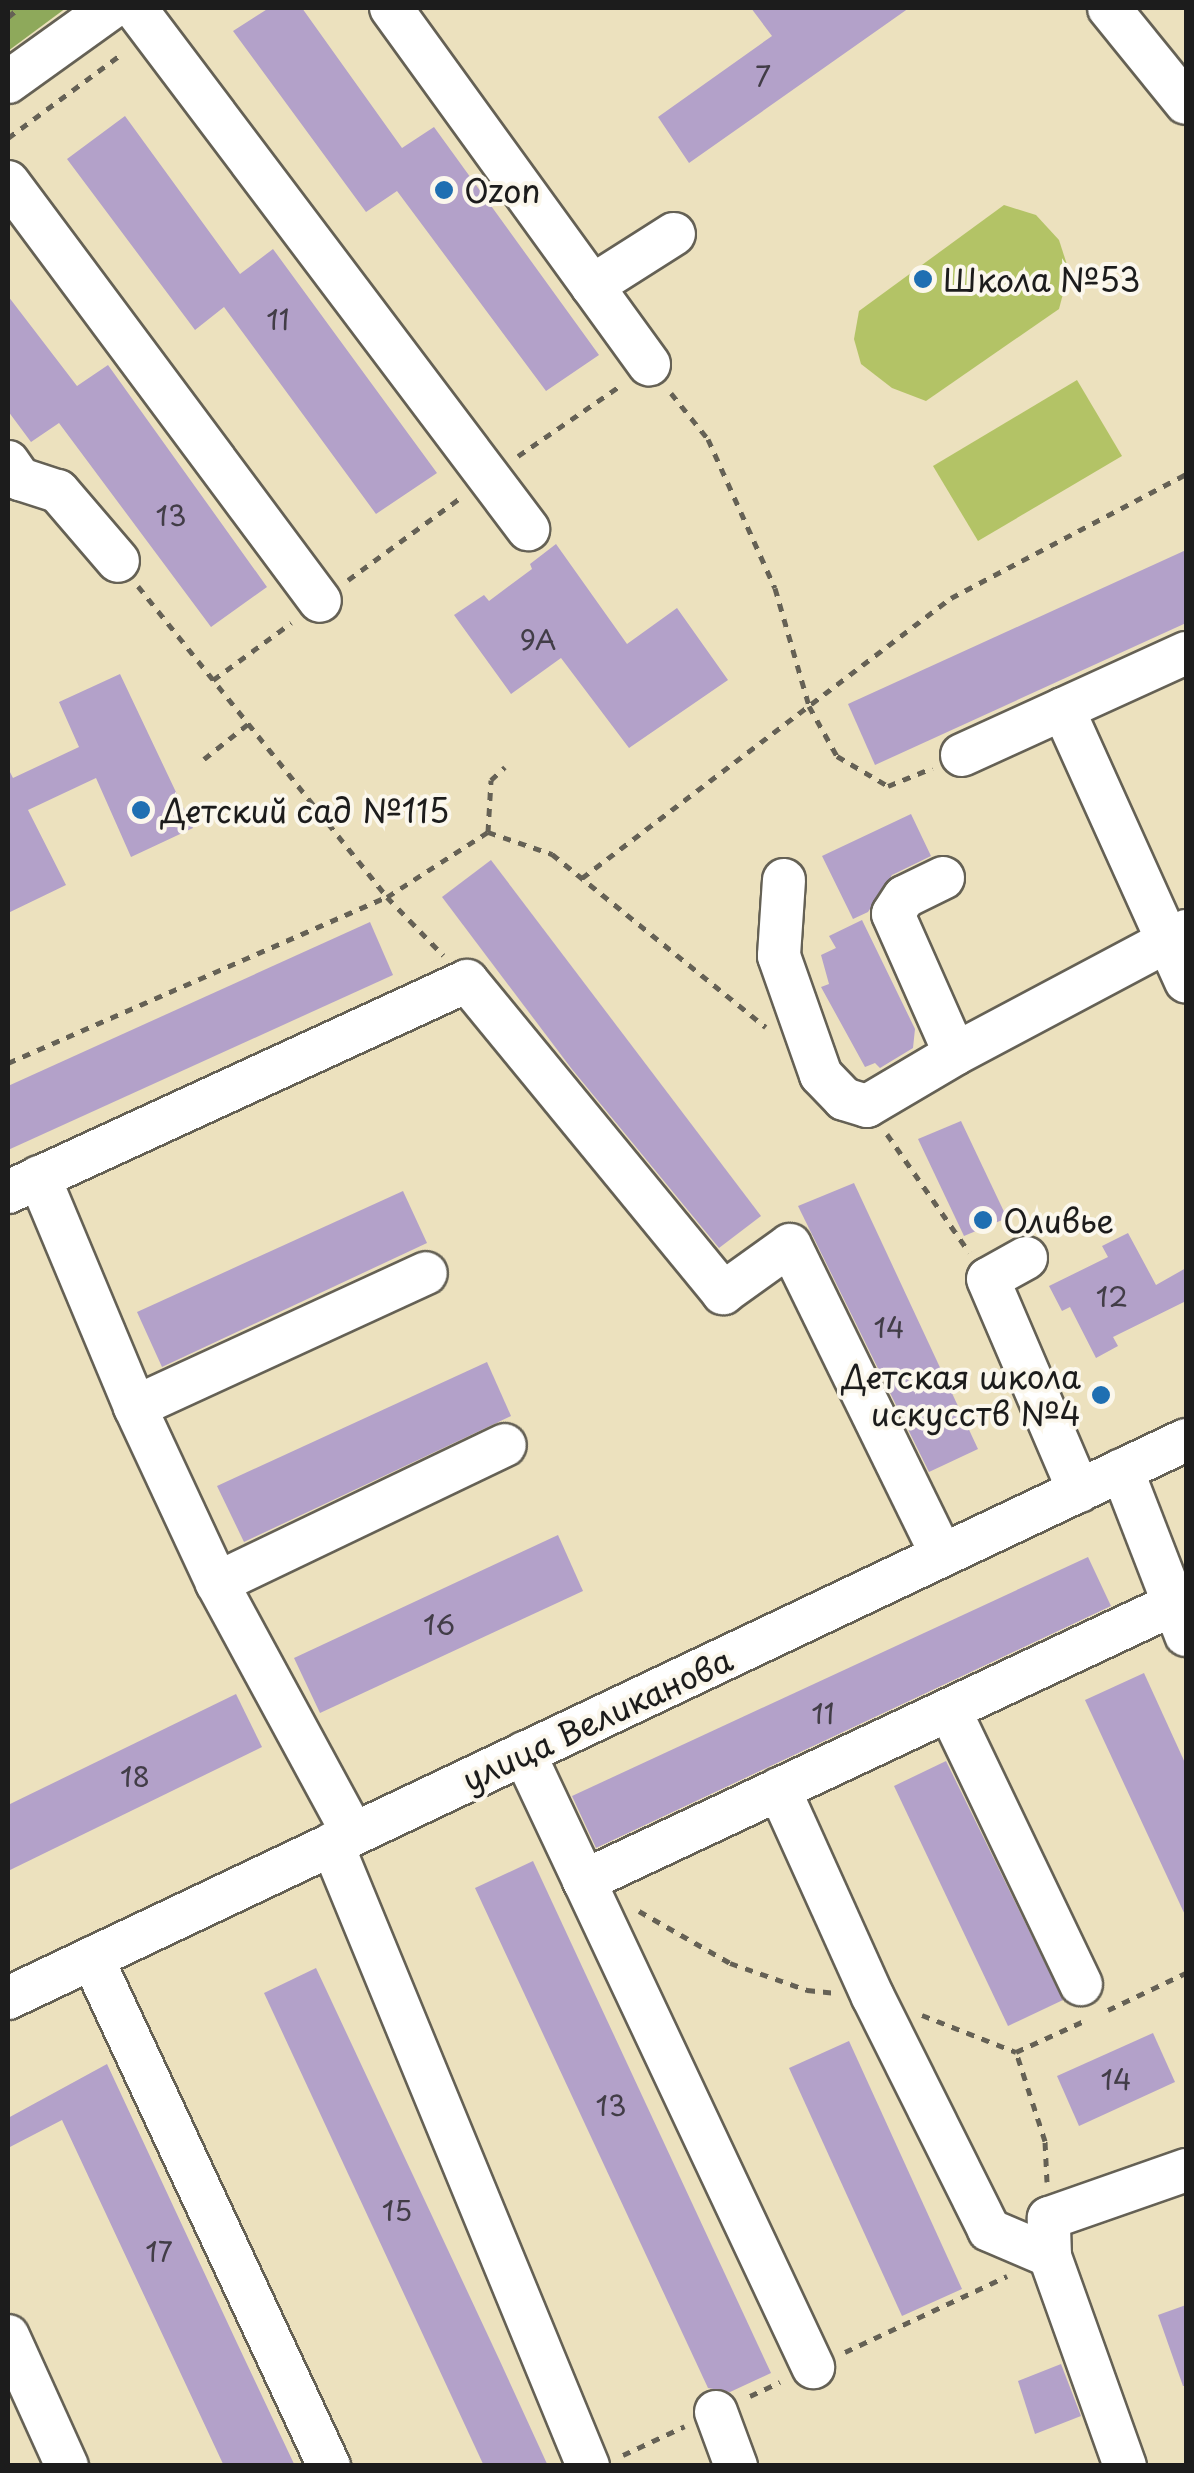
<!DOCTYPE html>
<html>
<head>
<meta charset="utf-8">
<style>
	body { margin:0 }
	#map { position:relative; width:1194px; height:2473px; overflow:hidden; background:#ece1be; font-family:"Playpen Sans",sans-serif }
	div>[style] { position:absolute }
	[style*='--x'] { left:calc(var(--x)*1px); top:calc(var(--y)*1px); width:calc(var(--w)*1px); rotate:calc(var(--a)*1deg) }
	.green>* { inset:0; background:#b3c366 }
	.forest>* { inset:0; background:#8ea95b }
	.building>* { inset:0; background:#b3a1c9 }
	.path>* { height:5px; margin-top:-2.5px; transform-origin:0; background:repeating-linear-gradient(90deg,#656155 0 8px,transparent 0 16px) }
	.roads { filter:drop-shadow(2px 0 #656155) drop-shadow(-2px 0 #656155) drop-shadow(0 2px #656155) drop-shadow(0 -2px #656155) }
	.minor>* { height:42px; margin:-21px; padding:0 21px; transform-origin:21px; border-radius:21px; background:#fff }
	.dots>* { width:28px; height:28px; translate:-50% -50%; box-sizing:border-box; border:5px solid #fbf7ec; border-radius:50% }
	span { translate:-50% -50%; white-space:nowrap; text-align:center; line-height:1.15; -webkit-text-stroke:8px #fbf7ec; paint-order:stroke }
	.number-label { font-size:28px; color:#423d47 }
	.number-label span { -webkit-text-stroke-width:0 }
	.poi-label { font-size:32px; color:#1c1c1c }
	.left { translate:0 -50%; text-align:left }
	.right { translate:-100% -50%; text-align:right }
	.street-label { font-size:32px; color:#1c1c1c }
	.frame { position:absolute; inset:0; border:10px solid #1c1c1c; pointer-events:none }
</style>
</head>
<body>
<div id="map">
	<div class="green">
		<i style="clip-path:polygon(1004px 205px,1036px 215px,1059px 240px,1069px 271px,1059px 309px,926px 401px,892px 388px,861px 364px,854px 339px,859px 311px)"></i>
		<i style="clip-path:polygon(1077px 380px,1122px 456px,978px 541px,933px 466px)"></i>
	</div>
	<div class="forest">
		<i style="clip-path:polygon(8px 8px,66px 8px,8px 51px)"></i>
	</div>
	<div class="building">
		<i style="clip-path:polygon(269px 8px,302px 8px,402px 148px,434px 127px,599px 355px,546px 391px,397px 191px,366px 212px,233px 31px)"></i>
		<i style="clip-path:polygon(751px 8px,909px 8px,689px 163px,658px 117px,772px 36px)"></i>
		<i style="clip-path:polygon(125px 116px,240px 274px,273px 249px,437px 473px,376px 514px,224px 307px,195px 330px,67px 159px)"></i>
		<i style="clip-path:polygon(8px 296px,77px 386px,108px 365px,267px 587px,211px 627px,59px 423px,31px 442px,8px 411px)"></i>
		<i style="clip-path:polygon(556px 544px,627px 644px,677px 608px,728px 680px,629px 748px,561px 658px,511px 694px,454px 615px,484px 595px,489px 601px,532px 569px,530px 564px)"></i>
		<i style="clip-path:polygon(1186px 550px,1186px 623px,875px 765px,848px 704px)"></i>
		<i style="clip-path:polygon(120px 674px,193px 828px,131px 857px,96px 778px,28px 810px,66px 885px,8px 913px,8px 768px,13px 778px,79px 747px,59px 702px)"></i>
		<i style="clip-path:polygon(911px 814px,931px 856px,892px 875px,868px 912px,853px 919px,822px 856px)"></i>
		<i style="clip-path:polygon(491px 860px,761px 1216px,719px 1248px,571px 1068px,442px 897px)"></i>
		<i style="clip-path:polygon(862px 920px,915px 1029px,913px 1048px,880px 1068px,875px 1063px,865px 1067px,821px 987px,829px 984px,821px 955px,836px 948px,829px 936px)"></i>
		<i style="clip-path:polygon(370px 922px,393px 975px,8px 1150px,8px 1086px)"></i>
		<i style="clip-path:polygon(961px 1121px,1007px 1218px,964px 1236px,918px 1139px)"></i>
		<i style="clip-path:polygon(854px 1183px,978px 1449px,929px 1472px,798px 1206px)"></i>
		<i style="clip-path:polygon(403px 1191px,427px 1243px,162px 1367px,137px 1312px)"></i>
		<i style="clip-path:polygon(1128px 1233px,1156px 1285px,1186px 1268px,1186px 1301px,1113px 1337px,1118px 1346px,1096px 1358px,1070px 1307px,1062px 1311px,1049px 1286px,1108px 1257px,1102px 1246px)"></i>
		<i style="clip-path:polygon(487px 1362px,511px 1416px,244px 1542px,217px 1486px)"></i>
		<i style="clip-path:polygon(558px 1535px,583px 1591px,320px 1713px,294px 1658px)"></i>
		<i style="clip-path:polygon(1088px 1557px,1111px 1606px,596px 1848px,572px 1796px)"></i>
		<i style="clip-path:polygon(1144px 1673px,1186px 1765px,1186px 1917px,1085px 1700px)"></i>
		<i style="clip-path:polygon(236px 1694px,262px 1747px,8px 1871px,8px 1805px)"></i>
		<i style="clip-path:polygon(946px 1761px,1063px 2000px,1008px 2026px,894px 1786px)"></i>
		<i style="clip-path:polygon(533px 1861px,771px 2373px,730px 2392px,708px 2388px,475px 1888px)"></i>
		<i style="clip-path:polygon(316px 1968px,499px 2359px,548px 2466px,484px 2466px,264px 1993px)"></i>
		<i style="clip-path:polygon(1153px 2033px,1175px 2082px,1079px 2126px,1057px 2076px)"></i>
		<i style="clip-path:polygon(849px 2041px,962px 2289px,902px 2316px,789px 2068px)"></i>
		<i style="clip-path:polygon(107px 2064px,237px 2343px,295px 2466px,224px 2466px,62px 2120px,8px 2148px,8px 2118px)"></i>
		<i style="clip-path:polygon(1186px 2305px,1186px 2386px,1183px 2386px,1158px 2315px)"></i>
		<i style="clip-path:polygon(1061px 2364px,1081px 2416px,1035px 2434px,1018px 2381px)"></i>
	</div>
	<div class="path">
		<i style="--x:8;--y:17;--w:14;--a:-39"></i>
		<i style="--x:8;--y:138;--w:143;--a:-36.5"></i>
		<i style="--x:671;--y:393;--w:59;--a:51.2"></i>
		<i style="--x:708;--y:439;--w:163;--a:65.8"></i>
		<i style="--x:775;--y:588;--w:123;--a:73.9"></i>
		<i style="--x:809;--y:706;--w:57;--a:60.8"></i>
		<i style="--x:837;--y:756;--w:59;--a:30.5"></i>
		<i style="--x:888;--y:786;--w:48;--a:-22.2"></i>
		<i style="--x:518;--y:456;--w:124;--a:-34.5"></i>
		<i style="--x:348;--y:580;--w:139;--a:-36.2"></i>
		<i style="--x:138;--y:586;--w:398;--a:51.3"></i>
		<i style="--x:387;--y:897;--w:81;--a:46"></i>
		<i style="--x:213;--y:680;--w:97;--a:-36.2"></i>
		<i style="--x:204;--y:759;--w:56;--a:-38.5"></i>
		<i style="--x:488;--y:832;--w:52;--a:-86.7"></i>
		<i style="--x:491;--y:780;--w:19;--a:-43"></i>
		<i style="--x:582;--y:878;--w:463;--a:-37.2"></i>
		<i style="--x:951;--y:598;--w:266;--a:-27.8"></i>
		<i style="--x:8;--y:1063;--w:414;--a:-23.7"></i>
		<i style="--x:387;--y:897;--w:120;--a:-32.8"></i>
		<i style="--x:488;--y:832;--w:68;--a:19"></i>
		<i style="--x:552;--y:854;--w:275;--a:39"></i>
		<i style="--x:887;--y:1134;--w:144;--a:55.2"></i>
		<i style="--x:639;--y:1911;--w:105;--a:29.7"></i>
		<i style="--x:730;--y:1963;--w:82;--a:19.3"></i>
		<i style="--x:807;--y:1990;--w:27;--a:6"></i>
		<i style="--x:1108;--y:2010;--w:86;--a:-25.4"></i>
		<i style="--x:922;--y:2015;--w:101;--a:21.5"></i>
		<i style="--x:1047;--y:2182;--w:41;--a:-92.8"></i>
		<i style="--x:1045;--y:2141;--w:94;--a:-108"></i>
		<i style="--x:1016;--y:2052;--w:75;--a:-24.5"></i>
		<i style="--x:845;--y:2352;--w:179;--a:-25.1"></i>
		<i style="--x:750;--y:2396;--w:33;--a:-25"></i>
		<i style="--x:623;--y:2455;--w:68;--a:-25.1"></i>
	</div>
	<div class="roads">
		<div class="minor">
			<i style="--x:135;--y:8;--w:653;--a:52.97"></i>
			<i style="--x:391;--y:8;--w:440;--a:54.1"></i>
			<i style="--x:1109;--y:8;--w:122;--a:51"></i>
			<i style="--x:8;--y:82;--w:127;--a:-35.7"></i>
			<i style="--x:8;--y:182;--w:522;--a:53.33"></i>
			<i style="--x:592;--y:286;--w:97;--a:-32.4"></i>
			<i style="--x:8;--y:462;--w:21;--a:55"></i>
			<i style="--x:20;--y:479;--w:40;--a:18"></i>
			<i style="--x:58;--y:491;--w:92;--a:49.4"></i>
			<i style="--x:1063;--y:709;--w:299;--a:65.7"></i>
			<i style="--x:962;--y:755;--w:246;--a:-24.5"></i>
			<i style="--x:943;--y:878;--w:43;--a:154"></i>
			<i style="--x:904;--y:897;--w:20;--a:123"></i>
			<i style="--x:893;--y:914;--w:153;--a:66.1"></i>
			<i style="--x:955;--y:1054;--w:262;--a:-28"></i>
			<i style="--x:784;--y:880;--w:76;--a:93.8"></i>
			<i style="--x:779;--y:956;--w:126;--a:70.6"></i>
			<i style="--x:821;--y:1075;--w:33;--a:46"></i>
			<i style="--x:844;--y:1099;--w:24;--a:17"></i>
			<i style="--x:867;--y:1106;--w:102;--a:-30.6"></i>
			<i style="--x:39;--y:1177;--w:249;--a:67.3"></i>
			<i style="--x:135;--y:1407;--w:194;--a:65"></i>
			<i style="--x:217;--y:1583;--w:285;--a:61.5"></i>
			<i style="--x:8;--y:1192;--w:505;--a:-24.69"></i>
			<i style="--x:467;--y:981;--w:404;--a:50.6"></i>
			<i style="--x:723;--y:1293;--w:82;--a:-35.6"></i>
			<i style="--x:790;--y:1245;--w:345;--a:63.9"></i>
			<i style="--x:1026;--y:1258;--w:43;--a:151.1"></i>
			<i style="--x:988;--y:1279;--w:231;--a:66.8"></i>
			<i style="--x:135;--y:1407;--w:320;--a:-24.7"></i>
			<i style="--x:1122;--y:1470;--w:177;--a:68.8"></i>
			<i style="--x:217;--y:1583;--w:319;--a:-25.6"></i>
			<i style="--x:950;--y:1711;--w:303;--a:64.4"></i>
			<i style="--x:524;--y:1753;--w:679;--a:64.79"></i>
			<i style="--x:779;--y:1789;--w:228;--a:65.7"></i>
			<i style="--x:873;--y:1997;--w:260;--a:63.5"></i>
			<i style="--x:989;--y:2230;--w:66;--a:23.1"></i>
			<i style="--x:332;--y:1844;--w:673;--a:67.63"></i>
			<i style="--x:584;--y:1881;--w:652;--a:-25.15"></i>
			<i style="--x:92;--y:1958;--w:561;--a:64.99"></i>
			<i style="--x:8;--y:1998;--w:1303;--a:-25.35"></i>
			<i style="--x:8;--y:2336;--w:143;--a:65.6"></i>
			<i style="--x:716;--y:2412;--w:58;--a:69.7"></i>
			<i style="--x:1125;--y:2466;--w:223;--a:-109.7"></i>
			<i style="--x:1050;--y:2256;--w:38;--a:-92"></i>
			<i style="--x:1049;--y:2218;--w:145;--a:-19.3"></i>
		</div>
	</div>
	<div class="dots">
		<i style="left:444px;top:190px;background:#1f6fb2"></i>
		<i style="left:923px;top:279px;background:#1f6fb2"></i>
		<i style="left:141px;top:810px;background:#1f6fb2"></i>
		<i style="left:983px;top:1220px;background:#1f6fb2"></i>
		<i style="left:1101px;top:1395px;background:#1f6fb2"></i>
	</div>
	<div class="number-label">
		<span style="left:763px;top:76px">7</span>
		<span style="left:278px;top:319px">11</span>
		<span style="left:171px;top:515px">13</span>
		<span style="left:538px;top:639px">9А</span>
		<span style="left:1112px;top:1296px">12</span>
		<span style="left:889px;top:1327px">14</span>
		<span style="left:439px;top:1624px">16</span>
		<span style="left:823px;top:1713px">11</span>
		<span style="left:135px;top:1776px">18</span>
		<span style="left:1116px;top:2079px">14</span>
		<span style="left:611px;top:2105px">13</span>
		<span style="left:397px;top:2210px">15</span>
		<span style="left:159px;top:2251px">17</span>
	</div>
	<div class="poi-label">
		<span class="left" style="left:464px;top:190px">Ozon</span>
		<span class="left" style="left:943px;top:279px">Школа №53</span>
		<span class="left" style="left:161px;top:810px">Детский сад №115</span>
		<span class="left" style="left:1003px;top:1220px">Оливье</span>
		<span class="right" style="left:1081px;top:1395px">Детская школа<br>искусств №4</span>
	</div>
	<div class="street-label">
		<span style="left:597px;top:1719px;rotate:-25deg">улица Великанова</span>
	</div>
	<div class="frame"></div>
</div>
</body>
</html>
